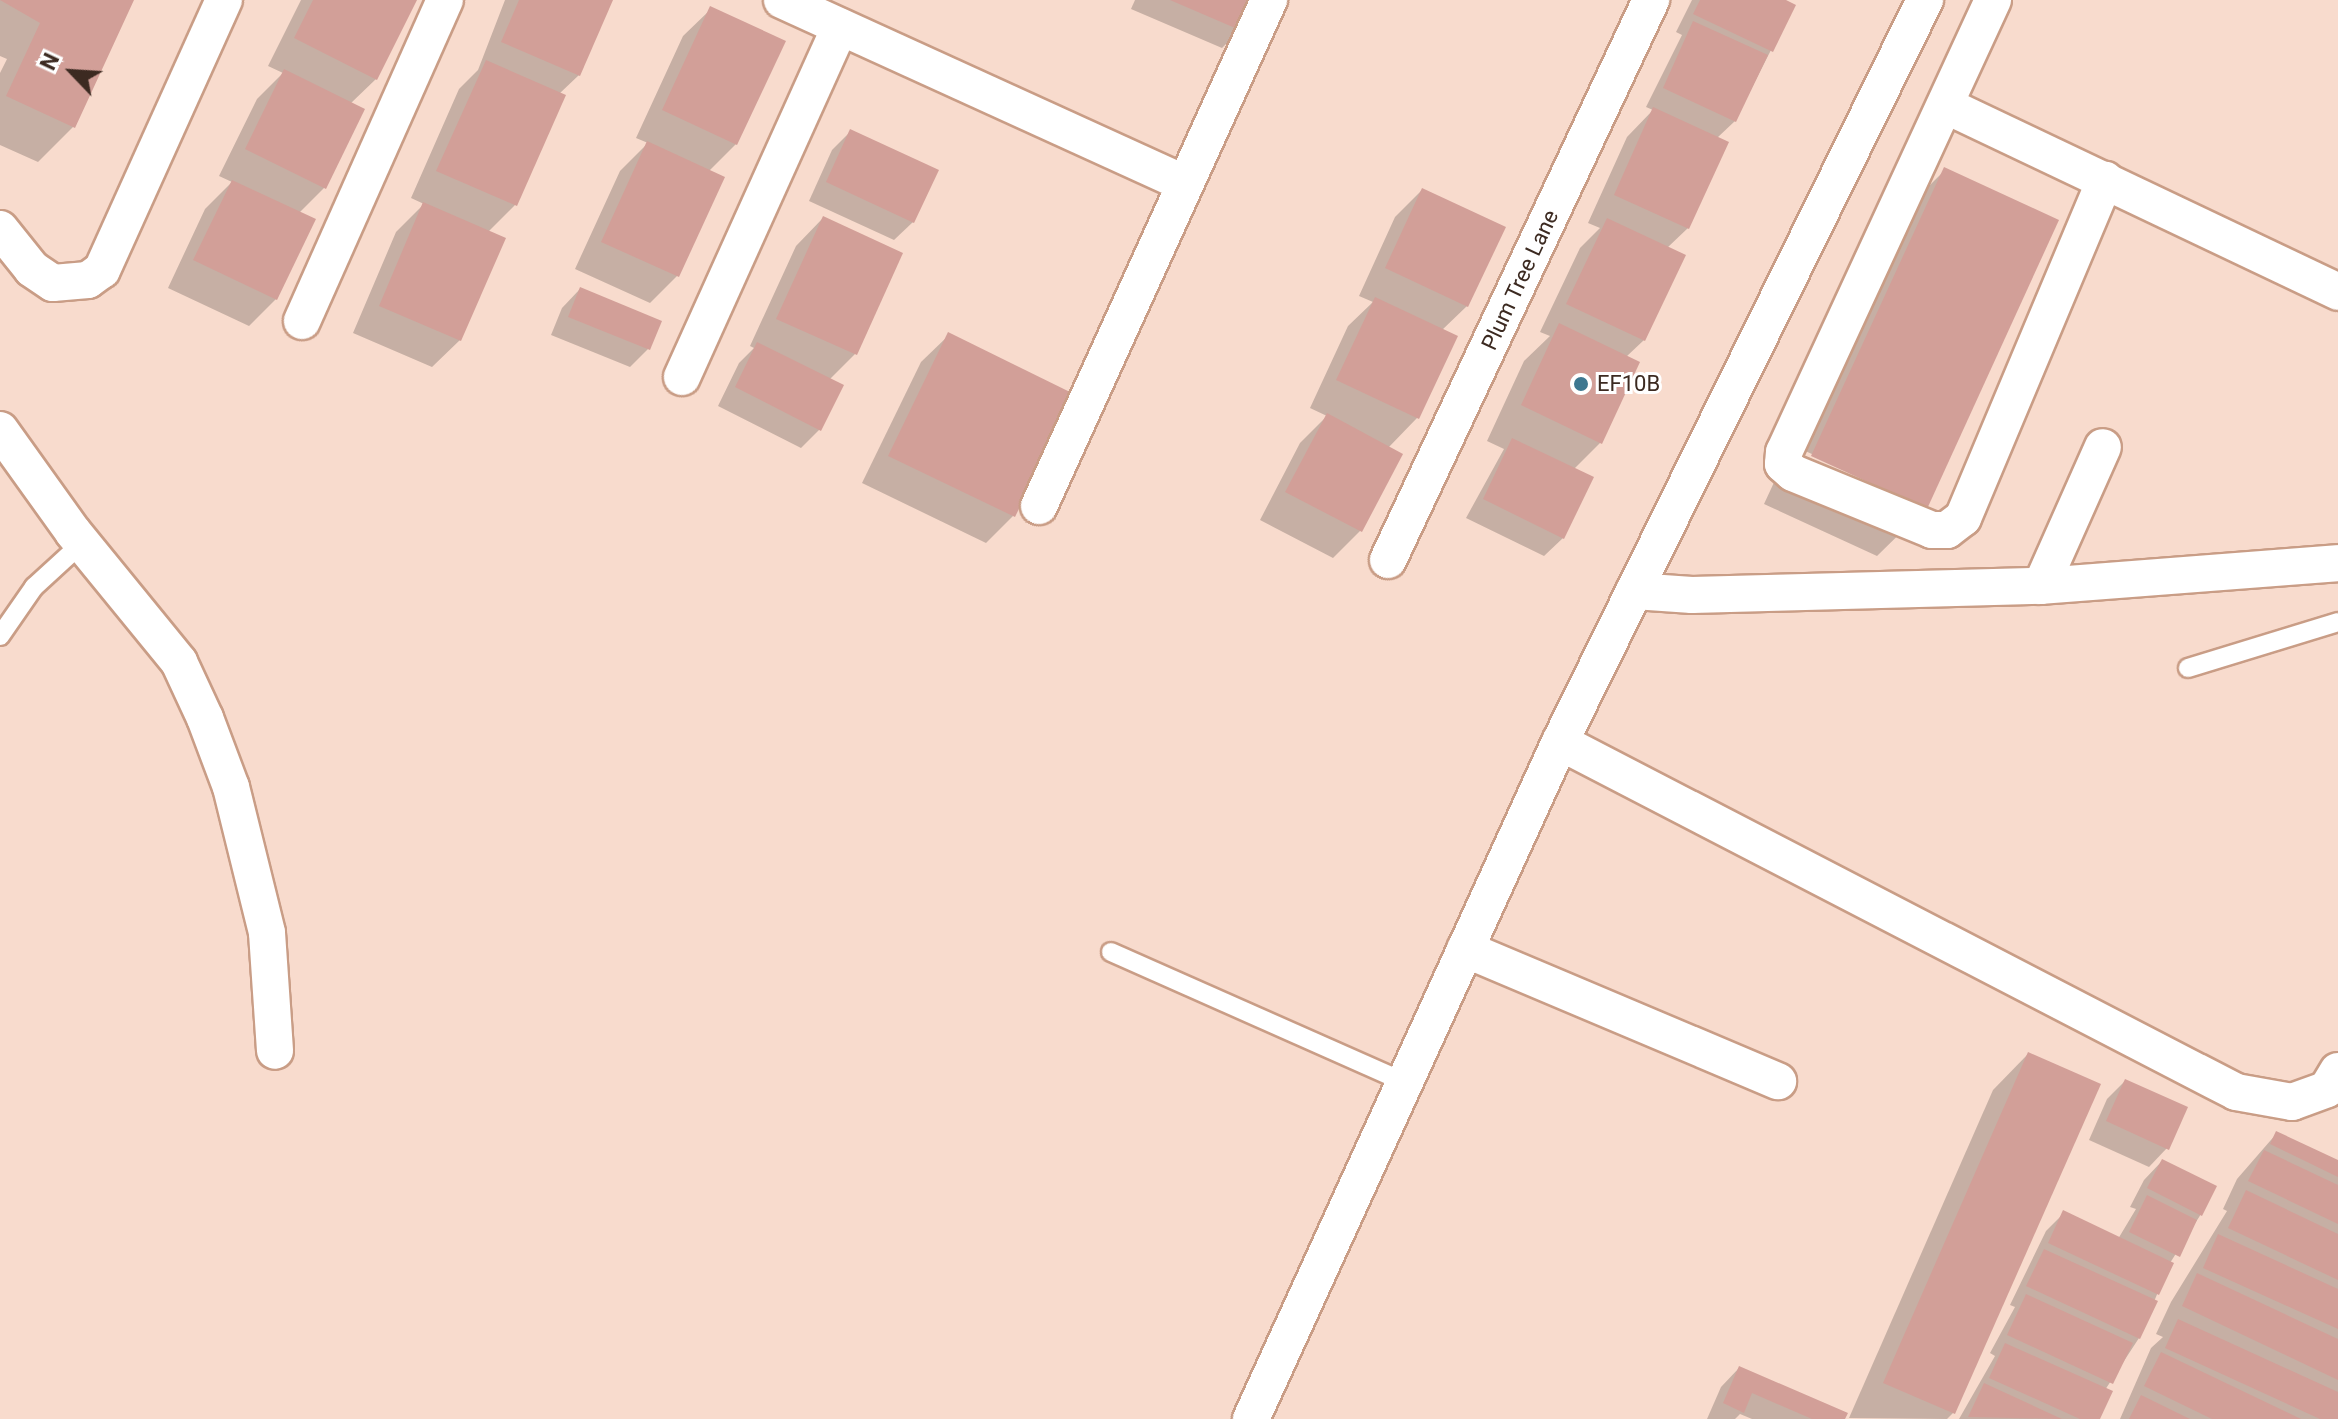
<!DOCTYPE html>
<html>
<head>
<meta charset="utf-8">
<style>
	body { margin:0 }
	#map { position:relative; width:2338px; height:1419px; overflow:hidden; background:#f8dbcd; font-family:Roboto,sans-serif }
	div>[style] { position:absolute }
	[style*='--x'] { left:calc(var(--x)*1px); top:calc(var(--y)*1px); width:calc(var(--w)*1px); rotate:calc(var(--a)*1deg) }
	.shadow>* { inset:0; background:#0003 }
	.building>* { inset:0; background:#d29f98 }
	.roads { filter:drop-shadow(2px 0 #c99d86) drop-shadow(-2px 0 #c99d86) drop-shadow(0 2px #c99d86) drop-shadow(0 -2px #c99d86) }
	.service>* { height:18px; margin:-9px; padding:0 9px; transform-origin:9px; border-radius:9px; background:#fff }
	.minor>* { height:36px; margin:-18px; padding:0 18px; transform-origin:18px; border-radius:18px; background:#fff }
	.dots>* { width:22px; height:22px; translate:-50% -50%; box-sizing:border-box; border:4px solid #fff; border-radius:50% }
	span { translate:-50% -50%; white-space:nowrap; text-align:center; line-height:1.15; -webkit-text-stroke:6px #fff; paint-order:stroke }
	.street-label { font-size:22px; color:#3c2a21 }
	.poi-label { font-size:22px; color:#3c2a21 }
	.left { translate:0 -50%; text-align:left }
	.north { position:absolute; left:32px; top:32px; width:80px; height:80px; -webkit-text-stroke:6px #fff; paint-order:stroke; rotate:295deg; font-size:22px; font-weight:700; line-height:32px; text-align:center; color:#3c2a21 }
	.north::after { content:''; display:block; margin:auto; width:28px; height:36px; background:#3c2a21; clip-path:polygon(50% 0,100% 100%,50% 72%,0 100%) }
</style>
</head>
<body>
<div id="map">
	<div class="shadow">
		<i style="clip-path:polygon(0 0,132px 0,73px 127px,38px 162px,0 145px,0 73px,7px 59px,0 56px)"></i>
		<i style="clip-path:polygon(301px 0,414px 0,376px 79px,350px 104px,325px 187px,299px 213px,276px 299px,249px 326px,168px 288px,205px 209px,232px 182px,219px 176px,257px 99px,283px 73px,268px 66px)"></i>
		<i style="clip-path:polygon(505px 0,611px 0,579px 75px,559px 94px,564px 96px,515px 205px,488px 232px,460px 340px,432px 367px,353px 333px,396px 232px,424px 204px,411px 198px,459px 89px,478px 70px)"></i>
		<i style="clip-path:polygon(1135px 0,1254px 0,1241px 29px,1222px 48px,1131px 9px)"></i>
		<i style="clip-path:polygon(1692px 0,1781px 0,1771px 50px,1735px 121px,1717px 138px,1688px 228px,1667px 248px,1644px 340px,1626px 357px,1600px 443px,1574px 469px,1563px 538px,1544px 556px,1466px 518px,1504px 449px,1487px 441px,1524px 361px,1550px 336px,1540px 332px,1580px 248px,1600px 228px,1588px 223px,1627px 137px,1653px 110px,1646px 107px,1682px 35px,1676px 32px)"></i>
		<i style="clip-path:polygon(711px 9px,736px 144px,708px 172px,723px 178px,677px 276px,650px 303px,575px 269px,620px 171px,648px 143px,636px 138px,683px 36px)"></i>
		<i style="clip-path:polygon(850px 132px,913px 222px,894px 240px,809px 201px,832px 150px)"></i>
		<i style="clip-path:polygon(evenodd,1945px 170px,1926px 508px,1877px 556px,1764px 504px,1897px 218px,1945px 170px,1803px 450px,1907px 497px,1907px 502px,1801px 454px,1803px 450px)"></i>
		<i style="clip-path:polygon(1422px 190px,1467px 306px,1441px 331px,1455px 337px,1417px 418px,1388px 448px,1400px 454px,1360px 531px,1333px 558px,1260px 520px,1300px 443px,1327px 416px,1310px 408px,1348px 326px,1373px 302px,1359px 296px,1395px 217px)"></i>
		<i style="clip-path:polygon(823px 218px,855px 354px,829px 380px,820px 429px,801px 448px,718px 406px,739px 363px,754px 348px,750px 346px,796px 246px)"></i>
		<i style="clip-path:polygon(580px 289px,648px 349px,630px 367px,551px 335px,562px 308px)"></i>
		<i style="clip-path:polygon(949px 335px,1013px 516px,986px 543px,862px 483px,921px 362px)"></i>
		<i style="clip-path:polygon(2028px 1054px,2098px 1085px,1953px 1413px,1947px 1419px,1849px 1418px,1993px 1090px)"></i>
		<i style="clip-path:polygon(2125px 1081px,2167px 1148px,2149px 1167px,2089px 1140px,2107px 1099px)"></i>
		<i style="clip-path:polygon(2277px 1133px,2338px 1162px,2338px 1419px,2120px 1419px,2151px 1348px,2163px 1337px,2156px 1334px,2171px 1302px,2227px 1211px,2223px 1209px,2237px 1179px)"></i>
		<i style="clip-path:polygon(2162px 1161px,2201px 1214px,2170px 1263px,2139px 1338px,2105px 1390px,2098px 1419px,1959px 1419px,1995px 1356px,1990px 1353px,2015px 1307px,2010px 1305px,2046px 1231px,2064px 1213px,2118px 1239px,2136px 1209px,2130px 1207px,2144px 1180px)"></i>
		<i style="clip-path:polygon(1739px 1368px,1843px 1419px,1752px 1419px,1740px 1414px,1735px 1419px,1707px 1419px,1721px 1387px)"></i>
	</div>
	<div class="building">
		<i style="clip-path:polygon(0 0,134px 0,75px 128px,6px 96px,40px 23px)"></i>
		<i style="clip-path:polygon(313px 0,417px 0,377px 80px,294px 38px)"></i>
		<i style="clip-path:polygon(519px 0,613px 0,580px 76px,501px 42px)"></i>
		<i style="clip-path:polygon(1170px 0,1256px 0,1242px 31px)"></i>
		<i style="clip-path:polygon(1700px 0,1786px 0,1796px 5px,1773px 52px,1693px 14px)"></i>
		<i style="clip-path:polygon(710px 6px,786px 41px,737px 145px,662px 110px)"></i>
		<i style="clip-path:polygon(1693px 21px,1768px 55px,1736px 122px,1663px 88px)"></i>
		<i style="clip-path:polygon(486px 60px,566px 95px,517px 206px,436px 171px)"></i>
		<i style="clip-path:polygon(284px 69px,365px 109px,326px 189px,245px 149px)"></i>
		<i style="clip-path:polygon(1653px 107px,1729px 142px,1689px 229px,1614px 195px)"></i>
		<i style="clip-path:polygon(850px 129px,939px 170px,914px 223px,826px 182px)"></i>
		<i style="clip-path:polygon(647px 141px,725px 177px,679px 277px,601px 242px)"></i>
		<i style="clip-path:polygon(1944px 167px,2059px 220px,1927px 509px,1811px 456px)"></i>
		<i style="clip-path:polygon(232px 180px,316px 219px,277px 300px,193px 260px)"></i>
		<i style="clip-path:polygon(1422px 188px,1506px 227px,1468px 307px,1385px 268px)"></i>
		<i style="clip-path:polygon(423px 202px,506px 238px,461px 341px,379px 306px)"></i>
		<i style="clip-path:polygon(823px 216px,903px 253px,857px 355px,776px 319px)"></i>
		<i style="clip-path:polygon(1607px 218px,1686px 255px,1645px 341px,1566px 304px)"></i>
		<i style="clip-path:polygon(580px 287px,662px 321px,650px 350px,568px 317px)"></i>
		<i style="clip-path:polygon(1375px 297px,1458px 336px,1419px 419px,1336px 380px)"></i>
		<i style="clip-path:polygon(1559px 323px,1640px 362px,1602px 444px,1521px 405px)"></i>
		<i style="clip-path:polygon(948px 332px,1074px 394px,1015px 517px,888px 456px)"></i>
		<i style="clip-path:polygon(757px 342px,844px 385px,821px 431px,735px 387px)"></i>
		<i style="clip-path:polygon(1327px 413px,1403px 454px,1362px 532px,1285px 492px)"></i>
		<i style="clip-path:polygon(1512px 438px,1594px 477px,1564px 539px,1483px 499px)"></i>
		<i style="clip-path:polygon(2028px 1052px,2101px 1084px,1955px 1414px,1883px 1383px)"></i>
		<i style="clip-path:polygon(2125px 1079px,2188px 1107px,2169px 1150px,2106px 1121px)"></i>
		<i style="clip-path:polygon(2276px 1131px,2338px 1160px,2338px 1177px,2270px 1144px)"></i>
		<i style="clip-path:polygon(2264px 1150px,2338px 1185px,2338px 1224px,2248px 1181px)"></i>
		<i style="clip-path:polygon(2162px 1159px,2217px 1186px,2202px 1216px,2147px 1188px)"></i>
		<i style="clip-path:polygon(2246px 1190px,2338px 1234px,2338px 1280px,2228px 1228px)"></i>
		<i style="clip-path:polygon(2147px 1195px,2197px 1220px,2180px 1257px,2129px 1232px)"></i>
		<i style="clip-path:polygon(2063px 1210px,2174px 1263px,2159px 1295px,2048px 1243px)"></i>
		<i style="clip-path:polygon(2218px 1234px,2338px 1289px,2338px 1329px,2203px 1268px)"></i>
		<i style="clip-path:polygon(2044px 1249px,2158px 1301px,2140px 1339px,2026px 1286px)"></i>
		<i style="clip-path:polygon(2197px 1273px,2338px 1339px,2338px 1380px,2182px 1306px)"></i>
		<i style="clip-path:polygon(2026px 1294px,2133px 1343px,2113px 1384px,2007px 1335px)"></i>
		<i style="clip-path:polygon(2178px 1319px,2338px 1392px,2338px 1419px,2320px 1419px,2165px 1348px)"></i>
		<i style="clip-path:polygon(2005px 1343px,2113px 1391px,2100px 1419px,2080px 1419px,1989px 1378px)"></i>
		<i style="clip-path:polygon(2161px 1352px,2301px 1419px,2212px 1419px,2144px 1386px)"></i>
		<i style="clip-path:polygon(1739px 1366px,1848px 1413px,1845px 1419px,1812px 1419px,1752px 1393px,1744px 1413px,1723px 1403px)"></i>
		<i style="clip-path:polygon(1984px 1383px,2062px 1419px,1968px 1417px)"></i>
		<i style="clip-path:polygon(2141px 1395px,2190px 1419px,2129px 1419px)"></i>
	</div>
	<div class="roads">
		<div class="service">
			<i style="--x:0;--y:636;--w:60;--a:-55.2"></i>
			<i style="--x:34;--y:587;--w:65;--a:-42.5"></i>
			<i style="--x:2188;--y:668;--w:157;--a:-17"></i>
			<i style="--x:1111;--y:952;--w:321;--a:23.9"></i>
		</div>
		<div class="minor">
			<i style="--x:782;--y:0;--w:443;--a:24.5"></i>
			<i style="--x:1993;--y:0;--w:498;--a:114.8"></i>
			<i style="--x:1784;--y:452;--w:12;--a:95"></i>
			<i style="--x:1783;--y:464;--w:13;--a:42"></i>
			<i style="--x:1793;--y:473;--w:150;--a:22.3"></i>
			<i style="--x:1932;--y:530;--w:15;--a:0"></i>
			<i style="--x:1947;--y:530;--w:20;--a:-37"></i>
			<i style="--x:1963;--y:518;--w:367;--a:-67.2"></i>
			<i style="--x:1947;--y:106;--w:433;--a:25.4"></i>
			<i style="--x:0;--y:229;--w:51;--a:51.3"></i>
			<i style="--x:32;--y:269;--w:25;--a:34"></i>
			<i style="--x:53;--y:283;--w:35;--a:-5"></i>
			<i style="--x:88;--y:280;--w:17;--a:-36"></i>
			<i style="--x:102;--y:270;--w:296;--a:-65.7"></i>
			<i style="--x:302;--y:321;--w:351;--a:-66"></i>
			<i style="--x:682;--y:377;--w:384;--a:-65.7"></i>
			<i style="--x:0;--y:430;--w:125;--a:54.4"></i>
			<i style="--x:73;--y:532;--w:168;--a:50.8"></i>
			<i style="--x:179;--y:662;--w:62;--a:65.1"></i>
			<i style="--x:205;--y:718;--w:74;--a:69.4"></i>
			<i style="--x:231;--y:787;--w:150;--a:76.1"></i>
			<i style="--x:267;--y:933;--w:118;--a:86.1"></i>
			<i style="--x:1039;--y:506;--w:556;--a:-65.56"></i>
			<i style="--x:1388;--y:560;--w:619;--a:-64.84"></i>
			<i style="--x:2041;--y:586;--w:152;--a:-66"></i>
			<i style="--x:1634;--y:591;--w:58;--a:3.9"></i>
			<i style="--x:1692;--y:595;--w:349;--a:-1.5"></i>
			<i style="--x:2041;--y:586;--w:298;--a:-4.4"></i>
			<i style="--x:1560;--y:742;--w:761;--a:27.37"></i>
			<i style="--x:2236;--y:1092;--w:57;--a:10.1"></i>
			<i style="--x:2292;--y:1102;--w:37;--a:-20"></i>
			<i style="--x:2327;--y:1089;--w:21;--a:-59"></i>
			<i style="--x:1465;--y:949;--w:340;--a:22.9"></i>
			<i style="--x:1251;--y:1419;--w:744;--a:-65.47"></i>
			<i style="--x:1560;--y:742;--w:827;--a:-63.81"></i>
		</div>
	</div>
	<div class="dots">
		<i style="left:1581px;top:384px;background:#3d7790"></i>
	</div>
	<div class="street-label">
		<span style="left:1520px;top:280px;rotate:-65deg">Plum Tree Lane</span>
	</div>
	<div class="poi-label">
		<span class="left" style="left:1597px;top:384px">EF10B</span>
	</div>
	<div class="north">N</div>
</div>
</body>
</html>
